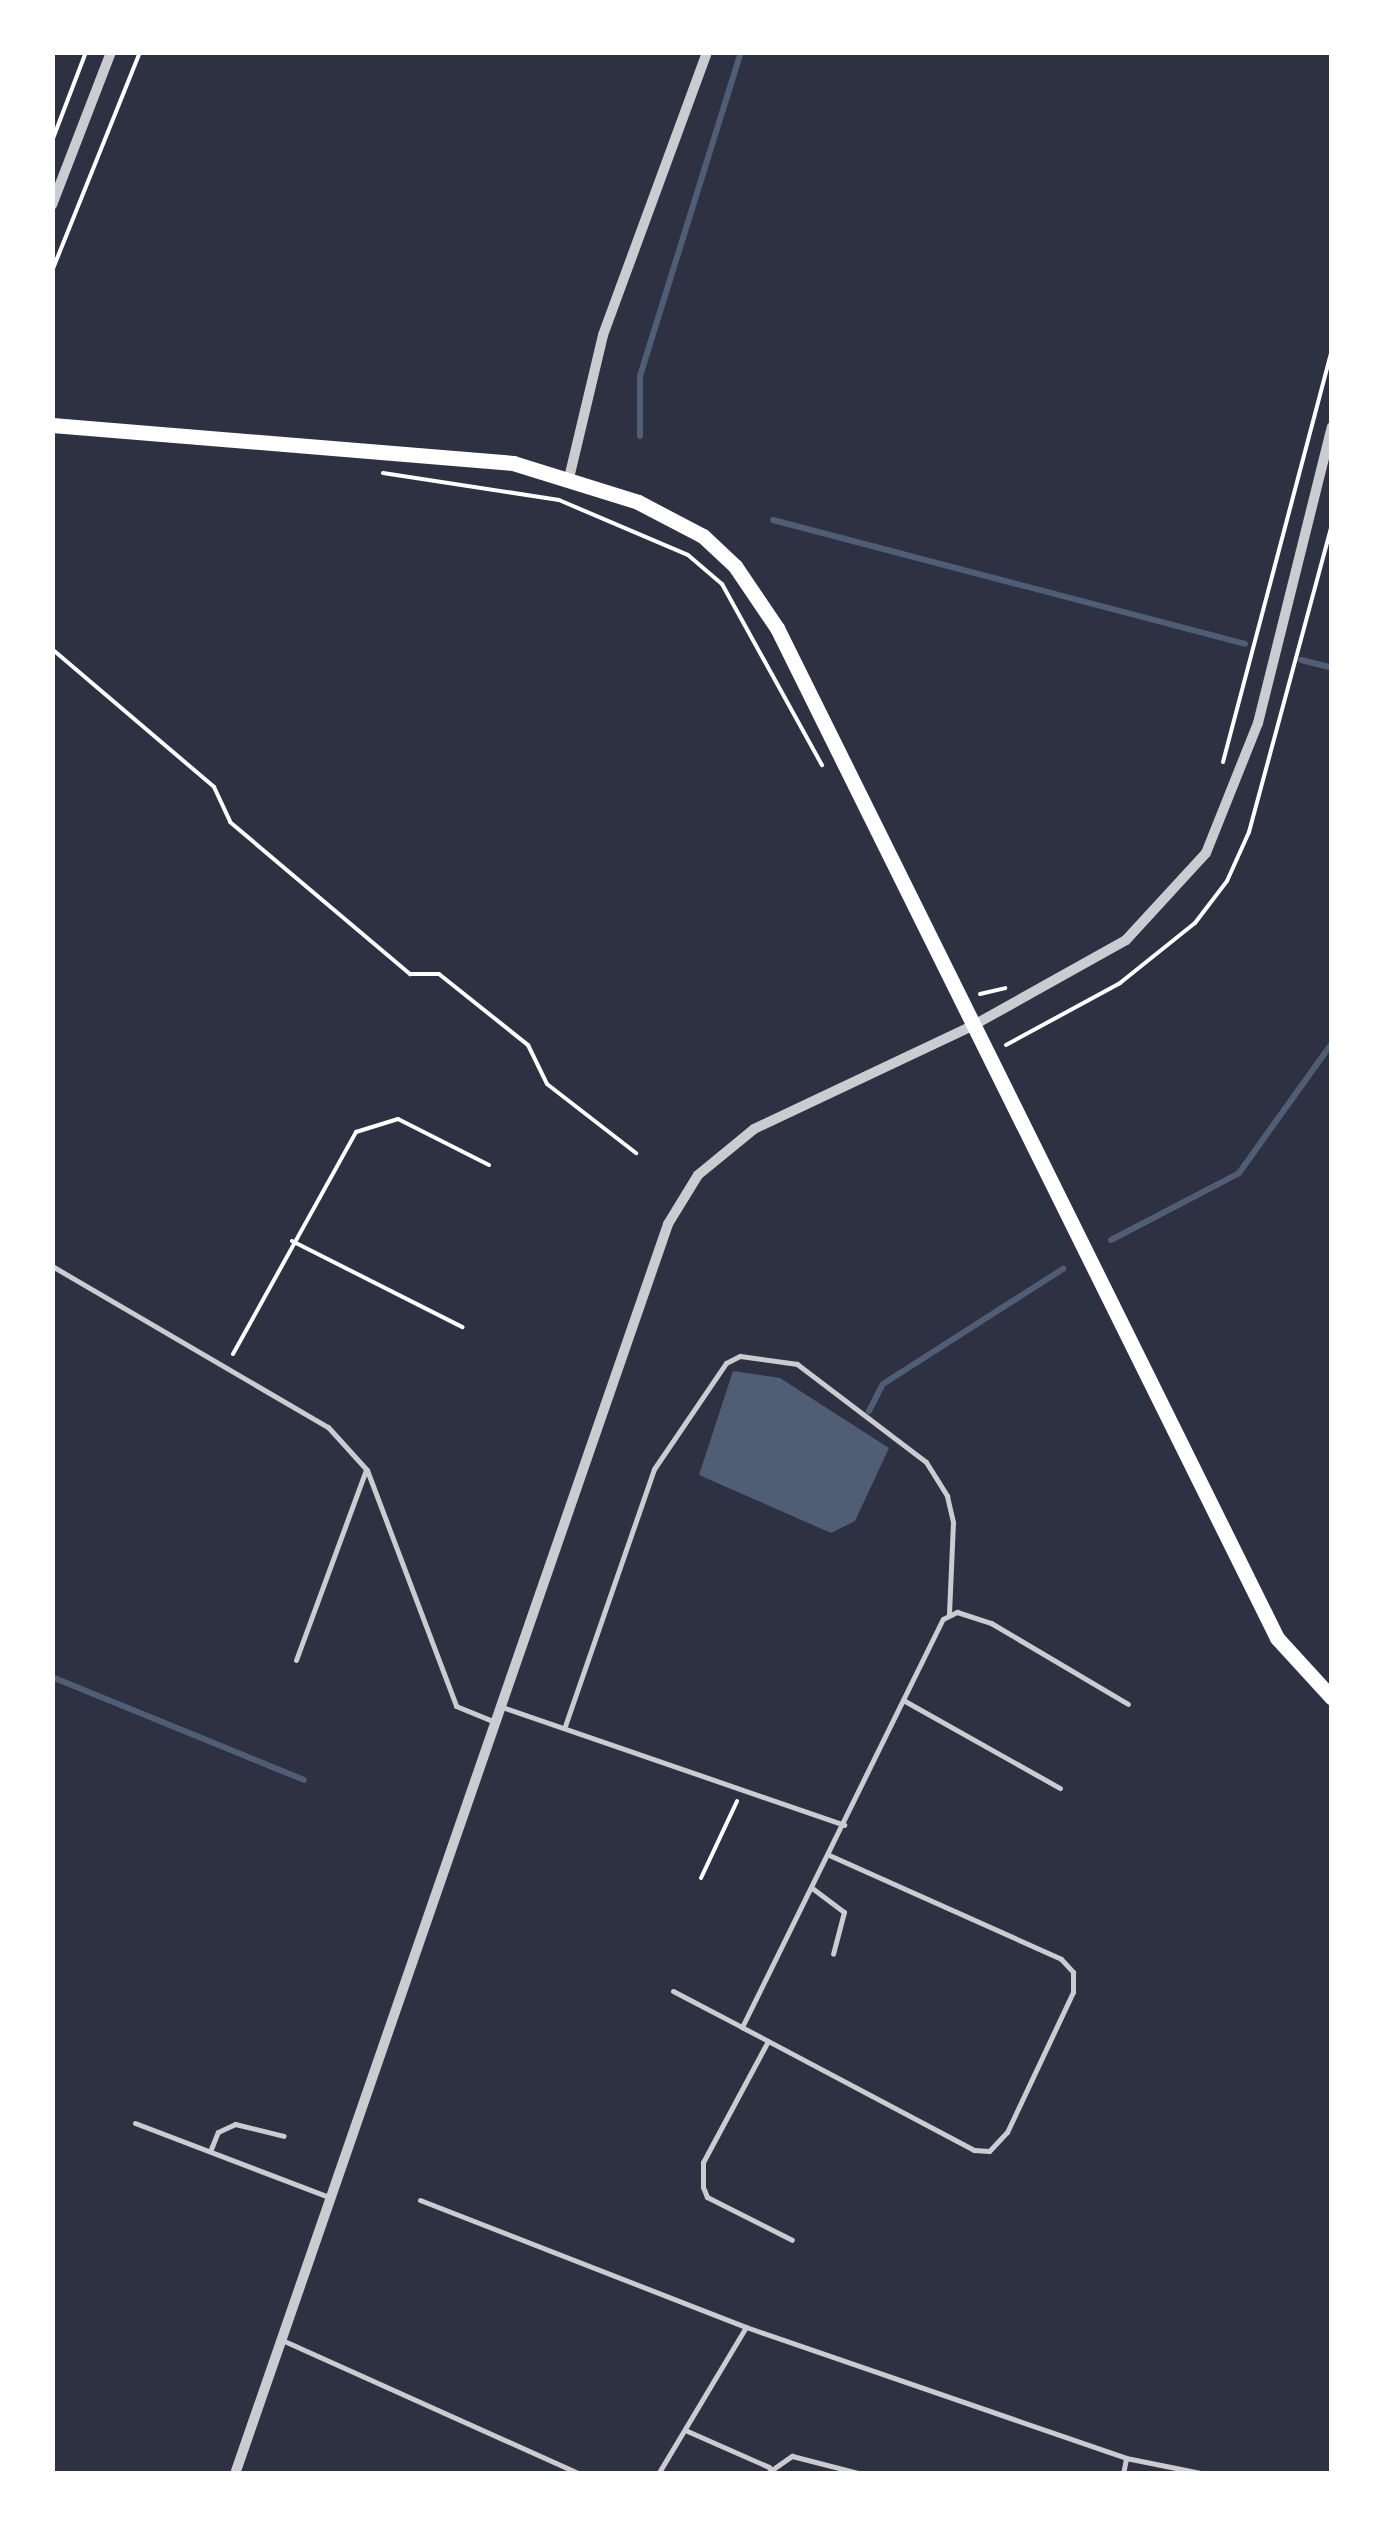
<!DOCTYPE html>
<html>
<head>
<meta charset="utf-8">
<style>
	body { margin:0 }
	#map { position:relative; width:1384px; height:2526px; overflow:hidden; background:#2d3142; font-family:"Space Grotesk",sans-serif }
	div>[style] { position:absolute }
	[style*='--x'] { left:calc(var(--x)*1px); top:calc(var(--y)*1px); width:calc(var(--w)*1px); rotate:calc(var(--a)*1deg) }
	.water>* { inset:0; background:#4f5d75 }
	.stream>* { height:6px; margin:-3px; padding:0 3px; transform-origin:3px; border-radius:3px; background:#4f5d75 }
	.path>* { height:4px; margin:-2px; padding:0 2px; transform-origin:2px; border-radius:2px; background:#fff }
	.service>* { height:5px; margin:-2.5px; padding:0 2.5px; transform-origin:2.5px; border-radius:2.5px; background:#caccd0 }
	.minor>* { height:10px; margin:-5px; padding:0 5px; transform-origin:5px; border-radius:5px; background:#caccd0 }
	.primary>* { height:15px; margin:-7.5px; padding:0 7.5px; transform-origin:7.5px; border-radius:7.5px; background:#fff }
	span { translate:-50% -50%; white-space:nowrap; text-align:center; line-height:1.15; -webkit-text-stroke:9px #fff; paint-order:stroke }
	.frame { position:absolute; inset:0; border:55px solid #fff; pointer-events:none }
</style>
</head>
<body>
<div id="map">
	<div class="water">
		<i style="clip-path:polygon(733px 1371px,780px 1378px,889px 1448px,855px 1521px,831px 1533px,699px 1475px)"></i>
	</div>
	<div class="stream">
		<i style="--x:640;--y:436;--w:60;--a:-90"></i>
		<i style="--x:640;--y:376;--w:339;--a:-72.7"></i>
		<i style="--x:773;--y:520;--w:488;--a:14.7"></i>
		<i style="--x:1301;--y:660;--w:32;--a:14"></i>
		<i style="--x:1111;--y:1240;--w:144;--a:-27.6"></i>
		<i style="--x:1239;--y:1173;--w:160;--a:-54.4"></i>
		<i style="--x:869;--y:1411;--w:30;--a:-63"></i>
		<i style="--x:883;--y:1384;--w:214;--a:-32.6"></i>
		<i style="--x:52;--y:1677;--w:272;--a:22.2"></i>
	</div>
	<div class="path">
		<i style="--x:52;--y:141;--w:95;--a:-69.1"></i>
		<i style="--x:52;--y:271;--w:236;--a:-68.1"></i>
		<i style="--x:383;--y:473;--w:178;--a:8.7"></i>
		<i style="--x:559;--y:500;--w:140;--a:23.1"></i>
		<i style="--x:688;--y:555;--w:45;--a:40.5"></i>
		<i style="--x:722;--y:584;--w:207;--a:61.1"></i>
		<i style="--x:52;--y:649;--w:213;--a:40.4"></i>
		<i style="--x:214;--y:787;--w:38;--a:65"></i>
		<i style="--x:230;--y:822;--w:236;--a:40.2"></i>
		<i style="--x:410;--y:974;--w:29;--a:0"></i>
		<i style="--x:439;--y:974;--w:114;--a:38.6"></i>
		<i style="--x:528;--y:1045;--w:43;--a:64"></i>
		<i style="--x:547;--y:1084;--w:113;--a:37.8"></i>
		<i style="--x:1223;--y:762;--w:427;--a:-75.2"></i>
		<i style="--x:980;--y:994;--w:26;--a:-13"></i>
		<i style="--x:1006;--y:1045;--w:130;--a:-28.5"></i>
		<i style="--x:1120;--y:983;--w:96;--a:-38.7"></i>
		<i style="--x:1195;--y:923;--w:53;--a:-52.7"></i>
		<i style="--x:1227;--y:881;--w:54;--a:-65.8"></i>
		<i style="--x:1249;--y:832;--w:319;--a:-74.9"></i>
		<i style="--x:292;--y:1241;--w:191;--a:26.8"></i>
		<i style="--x:233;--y:1354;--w:254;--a:-61"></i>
		<i style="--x:356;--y:1132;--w:44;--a:-17.2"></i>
		<i style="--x:398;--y:1119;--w:102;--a:26.8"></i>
		<i style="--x:701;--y:1878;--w:85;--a:-64.9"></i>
	</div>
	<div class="service">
		<i style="--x:52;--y:1266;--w:320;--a:30.3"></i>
		<i style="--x:328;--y:1427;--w:58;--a:47.8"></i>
		<i style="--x:367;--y:1470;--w:252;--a:69.3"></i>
		<i style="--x:456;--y:1706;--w:42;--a:22.3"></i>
		<i style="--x:296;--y:1660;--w:202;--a:-69.8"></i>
		<i style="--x:903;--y:1700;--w:180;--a:29.3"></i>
		<i style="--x:502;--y:1707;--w:362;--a:19"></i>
		<i style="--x:565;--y:1726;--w:272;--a:-70.9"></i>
		<i style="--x:654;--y:1469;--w:128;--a:-55.8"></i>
		<i style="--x:726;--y:1363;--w:16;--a:-27"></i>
		<i style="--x:740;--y:1356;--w:58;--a:8"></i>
		<i style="--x:797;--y:1364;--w:162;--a:37.2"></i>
		<i style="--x:926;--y:1462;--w:40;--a:58"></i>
		<i style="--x:947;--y:1496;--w:27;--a:77"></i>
		<i style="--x:953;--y:1522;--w:92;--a:92.5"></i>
		<i style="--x:829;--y:1855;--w:254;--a:24.1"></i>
		<i style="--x:1061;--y:1959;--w:18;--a:47"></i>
		<i style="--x:1073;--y:1972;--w:20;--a:90"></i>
		<i style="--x:1073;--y:1992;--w:155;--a:115.2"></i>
		<i style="--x:1007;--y:2132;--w:26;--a:133"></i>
		<i style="--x:989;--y:2151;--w:15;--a:-176"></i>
		<i style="--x:974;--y:2150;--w:263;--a:-152.1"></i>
		<i style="--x:742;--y:2027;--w:455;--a:-63.8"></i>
		<i style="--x:943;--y:1619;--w:16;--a:-27"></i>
		<i style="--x:957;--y:1612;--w:36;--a:18"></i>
		<i style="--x:991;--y:1623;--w:159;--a:30.6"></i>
		<i style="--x:812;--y:1888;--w:40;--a:37"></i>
		<i style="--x:844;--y:1912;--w:43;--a:104.7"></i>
		<i style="--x:673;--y:1991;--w:78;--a:27.6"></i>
		<i style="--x:768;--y:2041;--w:137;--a:118.2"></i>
		<i style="--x:703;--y:2162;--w:25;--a:90"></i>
		<i style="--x:703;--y:2187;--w:11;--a:68"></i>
		<i style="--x:707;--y:2197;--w:95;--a:26.8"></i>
		<i style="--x:135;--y:2123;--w:210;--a:20.9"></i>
		<i style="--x:211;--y:2149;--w:18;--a:-68"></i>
		<i style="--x:218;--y:2132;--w:19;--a:-25"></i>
		<i style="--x:235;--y:2124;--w:50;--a:13.8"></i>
		<i style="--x:420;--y:2200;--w:350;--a:21.3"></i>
		<i style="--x:746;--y:2327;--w:402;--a:19"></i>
		<i style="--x:1126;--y:2458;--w:81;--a:11.4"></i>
		<i style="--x:282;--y:2340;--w:327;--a:24.2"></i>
		<i style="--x:685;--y:2430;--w:92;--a:23.8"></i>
		<i style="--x:658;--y:2474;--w:171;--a:-59.1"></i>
		<i style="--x:766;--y:2474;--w:32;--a:-35"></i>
		<i style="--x:792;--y:2456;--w:72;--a:14.4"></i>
		<i style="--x:1123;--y:2474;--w:16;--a:-79"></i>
	</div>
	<div class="minor">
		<i style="--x:52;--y:205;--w:164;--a:-68.9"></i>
		<i style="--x:569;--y:478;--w:147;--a:-76.6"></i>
		<i style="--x:603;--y:335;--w:302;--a:-69.8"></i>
		<i style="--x:235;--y:2474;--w:1323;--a:-70.89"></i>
		<i style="--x:668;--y:1224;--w:57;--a:-58.5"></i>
		<i style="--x:698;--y:1175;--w:72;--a:-39.4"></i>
		<i style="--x:754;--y:1129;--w:243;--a:-25.3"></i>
		<i style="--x:974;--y:1025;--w:174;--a:-29.2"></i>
		<i style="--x:1126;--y:940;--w:118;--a:-47.4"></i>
		<i style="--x:1206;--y:853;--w:140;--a:-68.2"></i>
		<i style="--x:1258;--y:723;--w:305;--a:-76"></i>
	</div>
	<div class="primary">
		<i style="--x:52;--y:425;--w:463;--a:4.7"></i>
		<i style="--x:513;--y:463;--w:131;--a:17.3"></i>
		<i style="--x:638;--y:502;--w:73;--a:27.6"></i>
		<i style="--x:703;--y:536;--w:44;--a:43.2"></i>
		<i style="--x:735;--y:566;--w:75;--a:55.9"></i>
		<i style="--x:777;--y:628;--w:1127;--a:63.66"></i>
		<i style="--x:1277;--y:1638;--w:81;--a:47.5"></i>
	</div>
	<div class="frame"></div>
</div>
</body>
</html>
